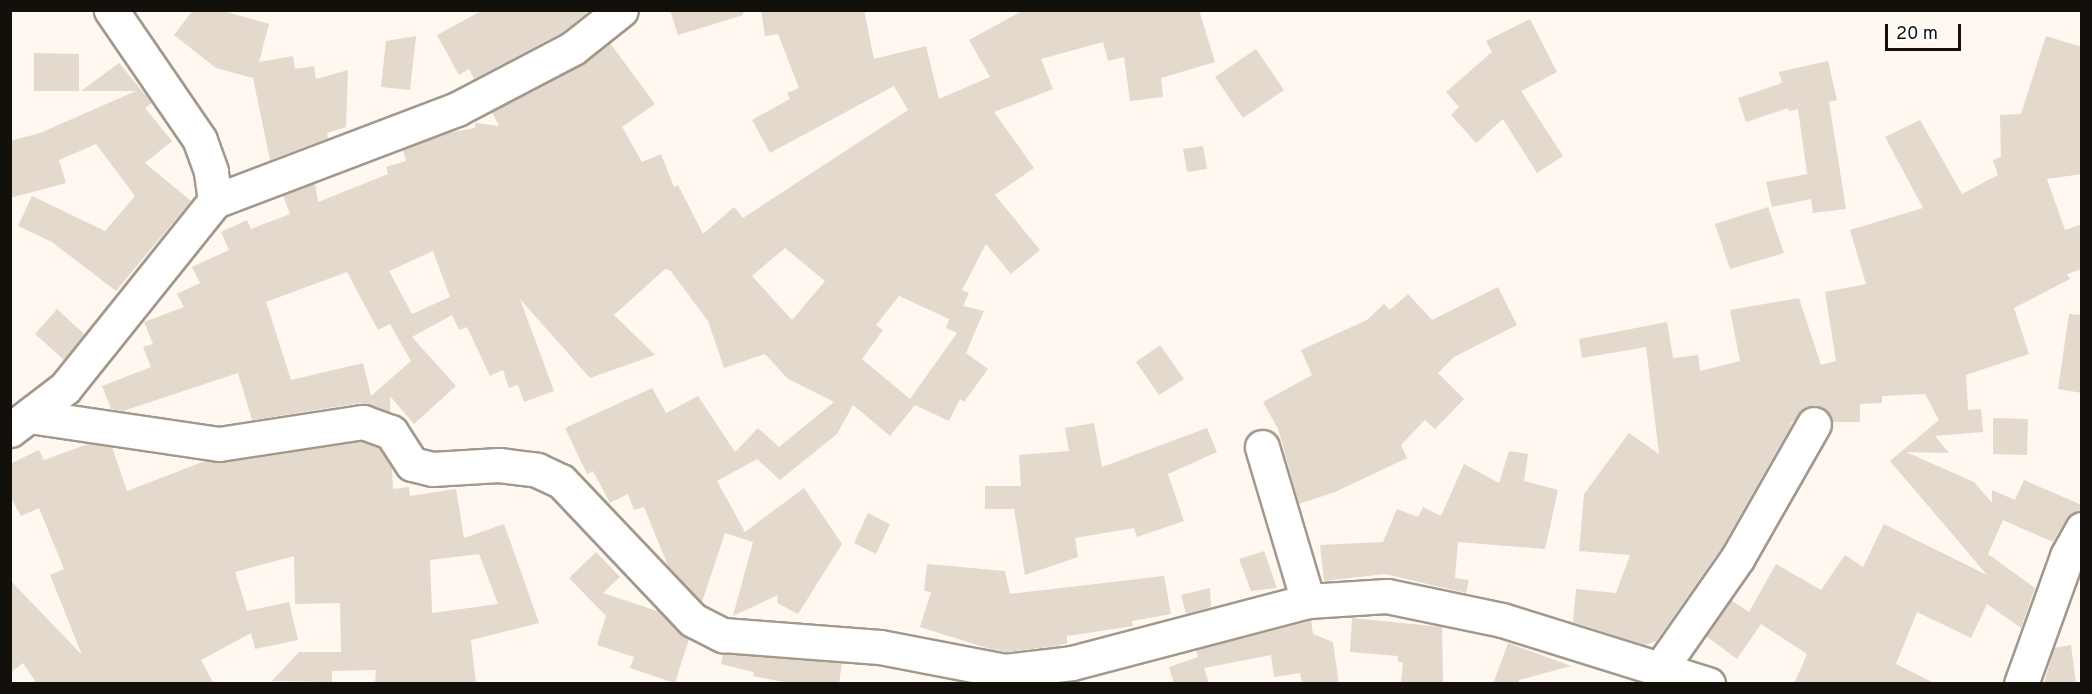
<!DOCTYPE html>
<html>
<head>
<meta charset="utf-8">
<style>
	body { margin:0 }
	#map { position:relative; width:2092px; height:694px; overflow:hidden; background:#fef8f0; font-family:Overpass,sans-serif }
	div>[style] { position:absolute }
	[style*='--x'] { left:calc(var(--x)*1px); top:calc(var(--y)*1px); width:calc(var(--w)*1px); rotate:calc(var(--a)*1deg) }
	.building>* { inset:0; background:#e3d9cd }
	.roads { filter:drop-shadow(2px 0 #a2988c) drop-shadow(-2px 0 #a2988c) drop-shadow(0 2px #a2988c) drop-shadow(0 -2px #a2988c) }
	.minor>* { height:33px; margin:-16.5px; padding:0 16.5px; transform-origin:16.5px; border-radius:16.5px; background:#fff }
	span { translate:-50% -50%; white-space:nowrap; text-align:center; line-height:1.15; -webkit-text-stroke:4.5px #fff; paint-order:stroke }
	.frame { position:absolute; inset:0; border:12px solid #130f0b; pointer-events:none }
	.scale { position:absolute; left:1885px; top:24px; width:76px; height:27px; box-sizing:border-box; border:3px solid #130f0b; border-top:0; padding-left:8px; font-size:18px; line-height:21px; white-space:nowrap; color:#130f0b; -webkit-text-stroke:4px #fff; paint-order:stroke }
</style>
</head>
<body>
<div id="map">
	<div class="building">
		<i style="clip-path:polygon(193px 10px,220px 10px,269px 24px,259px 62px,293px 56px,295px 69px,314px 66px,316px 79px,348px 70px,346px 127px,327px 133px,328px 138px,270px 160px,253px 78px,216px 68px,174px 35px)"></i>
		<i style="clip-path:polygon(483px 10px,590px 10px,563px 32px,474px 79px,469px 69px,459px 75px,437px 35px)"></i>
		<i style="clip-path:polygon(670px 10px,743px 10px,743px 15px,678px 35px)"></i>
		<i style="clip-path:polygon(evenodd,761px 10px,864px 10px,874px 59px,926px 46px,939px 99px,990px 77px,969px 40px,1024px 10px,1199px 10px,1215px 62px,1161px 78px,1163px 97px,1130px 101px,1124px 57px,1108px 61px,1103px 42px,1041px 59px,1053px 89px,994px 112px,1034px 168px,995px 195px,1040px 250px,1011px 274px,986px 244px,962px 290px,969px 293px,963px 306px,984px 311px,966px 353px,988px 369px,964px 402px,960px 399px,949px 421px,915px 405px,890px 436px,853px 405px,837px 434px,780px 480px,757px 459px,717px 481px,745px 532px,804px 488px,842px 544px,798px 614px,777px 603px,778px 595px,733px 616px,753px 542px,725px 533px,702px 602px,669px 568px,644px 507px,634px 510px,628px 494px,610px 503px,593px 471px,587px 474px,565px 428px,652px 388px,666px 413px,698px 396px,735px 452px,758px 428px,779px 447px,834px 402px,788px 379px,765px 354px,724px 368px,708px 321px,670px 270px,665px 269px,614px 315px,655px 355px,590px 378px,520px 299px,554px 391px,524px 402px,518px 385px,509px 388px,503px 370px,490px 376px,467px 327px,459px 330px,452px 315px,412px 337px,456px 386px,414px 424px,390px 396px,390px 412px,360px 403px,252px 420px,238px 373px,123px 411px,111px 409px,102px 386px,151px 367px,143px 347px,153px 344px,144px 322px,184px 307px,177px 294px,200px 283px,192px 267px,229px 250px,221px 232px,247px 220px,251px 229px,290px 214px,283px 195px,315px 183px,318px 202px,388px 174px,386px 167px,406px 161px,403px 150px,446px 133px,475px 128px,475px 123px,499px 126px,492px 112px,582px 64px,610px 43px,655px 104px,622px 127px,642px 162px,661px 154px,674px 187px,678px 185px,703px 234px,734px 207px,743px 218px,908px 110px,894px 86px,770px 153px,752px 120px,790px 99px,787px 93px,799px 88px,778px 34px,765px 36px,761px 10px,785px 248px,825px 281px,792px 320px,752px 276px,785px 248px,761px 10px,433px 251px,450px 297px,412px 314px,389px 271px,433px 251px,761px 10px,347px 272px,378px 330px,390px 324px,411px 361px,371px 396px,363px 363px,291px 380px,266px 302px,347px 272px,761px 10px,899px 296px,949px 319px,946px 328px,957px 333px,910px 399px,862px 359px,883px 330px,876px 325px,899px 296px)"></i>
		<i style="clip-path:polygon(1530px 19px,1557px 72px,1521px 91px,1563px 156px,1537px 173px,1503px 119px,1476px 143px,1451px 115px,1459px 107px,1446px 92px,1492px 52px,1486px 41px)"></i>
		<i style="clip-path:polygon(416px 36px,410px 90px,381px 87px,386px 41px)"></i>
		<i style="clip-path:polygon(2046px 36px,2082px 47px,2082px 174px,2047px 179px,2065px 230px,2082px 224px,2082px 269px,2067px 274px,2070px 279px,2014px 308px,2029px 354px,1966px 375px,1968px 410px,1981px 409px,1983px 432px,1935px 436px,1949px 453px,1906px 452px,1974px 482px,1992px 503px,1992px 490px,2015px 500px,2024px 480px,2082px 505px,2082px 510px,2066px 519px,2053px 542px,2003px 520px,1988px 554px,2035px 588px,2021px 628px,1987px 604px,1971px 638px,1917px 612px,1896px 664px,1936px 684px,1794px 684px,1807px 654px,1761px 624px,1737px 659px,1706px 636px,1731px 600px,1749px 612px,1776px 564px,1821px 590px,1845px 555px,1863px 567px,1884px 524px,1987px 575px,1890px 461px,1939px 420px,1925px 394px,1882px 396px,1882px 403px,1860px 404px,1860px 422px,1832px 422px,1824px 408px,1815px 405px,1804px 408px,1794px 422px,1789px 422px,1792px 424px,1722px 547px,1656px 641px,1645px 645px,1573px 622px,1576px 589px,1616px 593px,1630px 555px,1579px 551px,1584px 494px,1629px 433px,1659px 454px,1646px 347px,1582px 358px,1579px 339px,1667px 322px,1673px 358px,1698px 355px,1700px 371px,1740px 361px,1730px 310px,1799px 298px,1821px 365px,1836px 361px,1825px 292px,1866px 284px,1850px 230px,1923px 208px,1885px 137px,1920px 120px,1962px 194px,1998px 175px,1993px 160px,2001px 157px,2000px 115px,2021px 114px)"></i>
		<i style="clip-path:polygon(1256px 49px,1284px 90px,1243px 118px,1215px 77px)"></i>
		<i style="clip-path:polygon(34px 53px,79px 54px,79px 91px,34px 91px)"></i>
		<i style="clip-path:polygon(1828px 61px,1837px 100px,1829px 102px,1846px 209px,1813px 213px,1811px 199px,1772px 207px,1766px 182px,1807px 174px,1798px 109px,1789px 111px,1788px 108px,1746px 122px,1738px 98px,1782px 83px,1779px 72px)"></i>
		<i style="clip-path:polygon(119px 63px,152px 103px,145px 108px,172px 141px,145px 163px,191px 201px,116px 291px,52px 242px,18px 226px,32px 196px,105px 231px,135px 196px,96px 144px,59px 160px,66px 183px,10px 198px,10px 141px,40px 133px,136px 91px,81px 91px)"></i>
		<i style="clip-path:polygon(1203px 146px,1207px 169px,1187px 172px,1183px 149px)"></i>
		<i style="clip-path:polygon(1768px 207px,1784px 253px,1730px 269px,1715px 224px)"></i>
		<i style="clip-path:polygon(1498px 287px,1517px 325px,1454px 357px,1438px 373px,1464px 399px,1435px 429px,1425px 420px,1401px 445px,1407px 458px,1335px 492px,1299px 504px,1278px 429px,1263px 402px,1312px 375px,1301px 350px,1367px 320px,1384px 304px,1390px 310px,1408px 294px,1432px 320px)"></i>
		<i style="clip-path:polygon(57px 309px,84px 334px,64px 360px,35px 334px)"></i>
		<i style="clip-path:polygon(2069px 314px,2082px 315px,2082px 393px,2058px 389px)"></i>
		<i style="clip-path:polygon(1160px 345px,1184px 379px,1159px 395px,1136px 362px)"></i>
		<i style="clip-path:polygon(1993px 418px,2028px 419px,2027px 455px,1993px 454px)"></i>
		<i style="clip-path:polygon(1094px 423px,1102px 467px,1207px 428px,1217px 452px,1168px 474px,1184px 521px,1137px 537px,1134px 528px,1075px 538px,1078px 557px,1025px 575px,1014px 509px,985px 509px,985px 486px,1021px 486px,1019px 455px,1069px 451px,1065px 428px)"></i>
		<i style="clip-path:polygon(evenodd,361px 441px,379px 448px,392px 468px,393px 489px,409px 487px,410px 496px,456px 489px,464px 538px,504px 524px,539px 623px,471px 640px,476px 684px,375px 684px,376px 670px,332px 671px,332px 682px,272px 681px,299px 652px,341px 652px,340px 603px,295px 604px,294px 556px,235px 572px,247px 611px,289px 602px,298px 640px,255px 649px,251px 633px,201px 660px,214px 684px,37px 684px,23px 663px,10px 673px,10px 580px,82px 655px,50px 575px,64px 569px,39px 508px,21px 516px,10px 496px,10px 464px,39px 450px,44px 460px,88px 444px,112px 447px,127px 491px,205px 461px,222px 463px,361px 441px,479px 554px,498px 604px,432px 613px,430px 560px,479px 554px)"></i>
		<i style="clip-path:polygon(1509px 451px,1528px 454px,1524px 481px,1558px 490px,1545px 549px,1458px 542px,1455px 578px,1469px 580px,1466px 593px,1385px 574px,1324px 581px,1320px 545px,1383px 542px,1397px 509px,1418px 517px,1423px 507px,1441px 516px,1464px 464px,1499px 483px)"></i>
		<i style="clip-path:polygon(868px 513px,890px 524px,876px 554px,854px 543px)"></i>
		<i style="clip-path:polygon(1264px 551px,1277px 588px,1251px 591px,1239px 559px)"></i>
		<i style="clip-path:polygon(596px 552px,620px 577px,603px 593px,660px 612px,689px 639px,675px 683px,630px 668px,634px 657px,597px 645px,606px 616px,569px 578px)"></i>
		<i style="clip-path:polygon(927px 564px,1005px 571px,1010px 594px,1164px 576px,1171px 614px,1132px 621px,1133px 626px,1067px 636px,1067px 643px,1057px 646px,1006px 652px,990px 649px,920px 627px,931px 592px,924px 591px)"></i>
		<i style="clip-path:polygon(1210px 588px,1211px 607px,1186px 614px,1181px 595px)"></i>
		<i style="clip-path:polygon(1352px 618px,1442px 627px,1443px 684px,1401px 684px,1403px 662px,1398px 662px,1398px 656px,1350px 652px)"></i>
		<i style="clip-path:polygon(1311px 621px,1313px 634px,1333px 642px,1339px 684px,1302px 684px,1300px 673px,1274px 677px,1271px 655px,1204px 668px,1209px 684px,1174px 684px,1169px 667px,1198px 657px,1196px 650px)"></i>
		<i style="clip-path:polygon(1508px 643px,1571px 666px,1519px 680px,1519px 684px,1493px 684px)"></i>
		<i style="clip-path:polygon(2071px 645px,2076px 684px,2044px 684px,2054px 648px)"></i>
		<i style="clip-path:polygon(723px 654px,842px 663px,839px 684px,794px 684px,753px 676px,754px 672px,721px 664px)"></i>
	</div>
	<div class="roads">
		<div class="minor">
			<i style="--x:215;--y:201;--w:259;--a:-20.8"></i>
			<i style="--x:457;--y:109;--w:131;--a:-27.7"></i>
			<i style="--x:573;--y:48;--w:61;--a:-38.4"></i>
			<i style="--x:29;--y:416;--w:192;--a:8.4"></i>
			<i style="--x:219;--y:444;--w:146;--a:-8.7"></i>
			<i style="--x:363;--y:422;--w:30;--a:20"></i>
			<i style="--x:391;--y:432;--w:38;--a:57"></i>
			<i style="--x:412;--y:464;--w:21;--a:14"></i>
			<i style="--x:432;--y:469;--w:67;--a:-3.4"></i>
			<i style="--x:499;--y:465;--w:38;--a:7"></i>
			<i style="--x:537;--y:470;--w:26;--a:25"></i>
			<i style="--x:561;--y:481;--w:192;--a:46.5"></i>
			<i style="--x:693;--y:620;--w:34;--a:27"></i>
			<i style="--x:723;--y:635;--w:157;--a:4.4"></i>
			<i style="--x:880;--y:647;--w:127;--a:10.9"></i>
			<i style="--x:1005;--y:671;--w:67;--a:-6.8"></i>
			<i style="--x:1072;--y:663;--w:244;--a:-14.7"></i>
			<i style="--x:1308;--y:601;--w:79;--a:-3.6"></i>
			<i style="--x:1387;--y:596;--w:117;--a:11.8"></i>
			<i style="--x:1502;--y:620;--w:216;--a:17.3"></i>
			<i style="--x:10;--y:430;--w:69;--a:-37.4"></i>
			<i style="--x:65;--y:388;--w:240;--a:-51.3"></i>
			<i style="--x:215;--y:201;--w:30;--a:-98"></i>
			<i style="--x:211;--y:171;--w:33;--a:-110"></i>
			<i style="--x:200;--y:140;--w:158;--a:-124.4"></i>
			<i style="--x:1262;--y:447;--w:161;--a:73.4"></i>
			<i style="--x:1660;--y:669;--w:136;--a:-55.1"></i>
			<i style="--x:1738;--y:557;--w:153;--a:-60.3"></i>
			<i style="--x:2021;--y:684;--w:136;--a:-70.2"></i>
			<i style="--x:2067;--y:556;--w:31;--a:-61"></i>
		</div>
	</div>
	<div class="frame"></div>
	<div class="scale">20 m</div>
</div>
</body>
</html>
